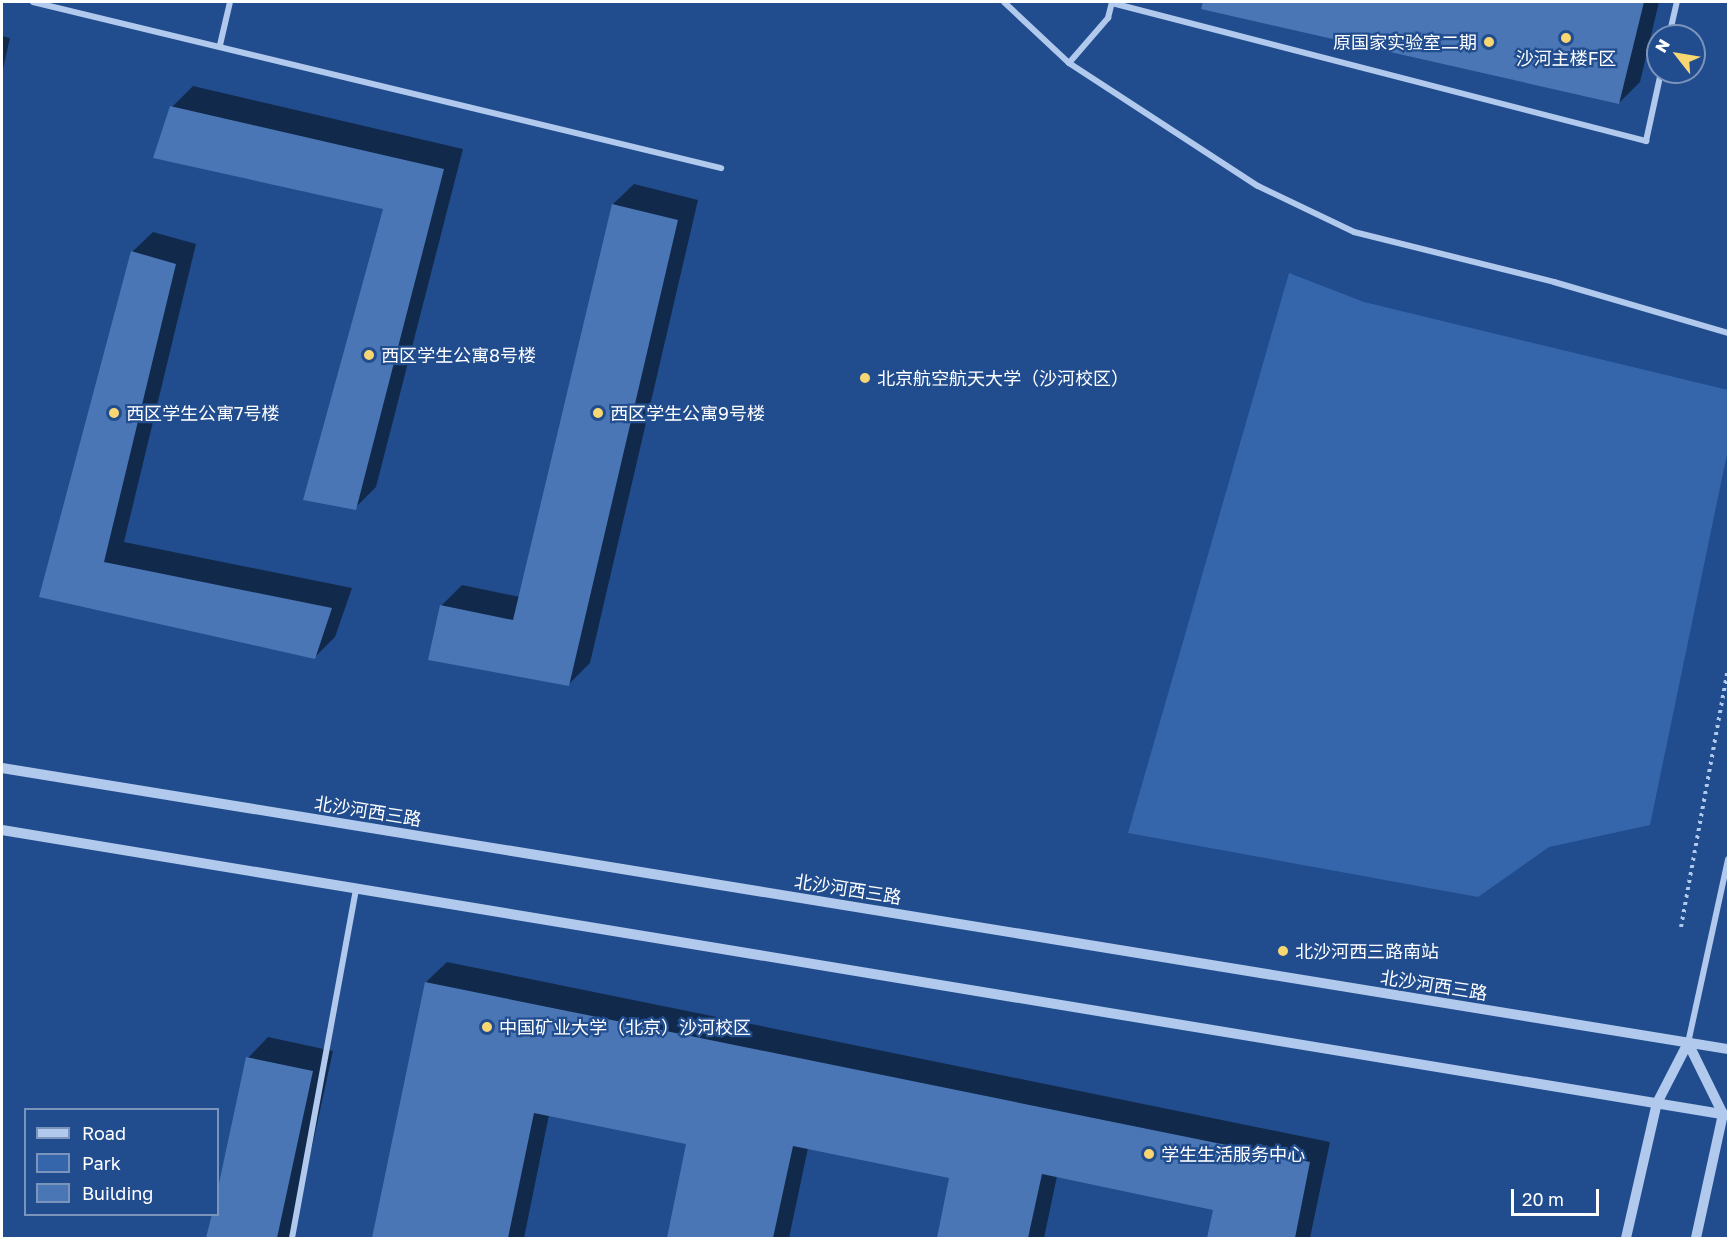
<!DOCTYPE html>
<html>
<head>
<meta charset="utf-8">
<style>
	body { margin:0 }
	#map { position:relative; width:1730px; height:1240px; overflow:hidden; background:#214d8e; font-family:"Golos Text","Noto Sans SC",sans-serif }
	div>[style] { position:absolute }
	[style*='--x'] { left:calc(var(--x)*1px); top:calc(var(--y)*1px); width:calc(var(--w)*1px); rotate:calc(var(--a)*1deg) }
	.green>* { inset:0; background:#3566ac }
	.shadow>* { inset:0; background:#0007 }
	.building>* { inset:0; background:#4a76b5 }
	.path>* { height:4px; margin-top:-2px; transform-origin:0; background:repeating-linear-gradient(90deg,#b1c9ec 0 3px,transparent 0 7.5px) }
	.minor>* { height:6px; margin:-3px; padding:0 3px; transform-origin:3px; border-radius:3px; background:#b1c9ec }
	.tertiary>* { height:10px; margin:-5px; padding:0 5px; transform-origin:5px; border-radius:5px; background:#b1c9ec }
	.dots>* { width:16px; height:16px; translate:-50% -50%; box-sizing:border-box; border:3px solid #214d8e; border-radius:50% }
	span { translate:-50% -50%; white-space:nowrap; text-align:center; line-height:1.15; -webkit-text-stroke:4.5px #214d8e; paint-order:stroke }
	.poi-label { font-size:18px; color:#fff }
	.right { translate:-100% -50%; text-align:right }
	.left { translate:0 -50%; text-align:left }
	.street-label { font-size:18px; color:#fff }
	.frame { position:absolute; inset:0; border:3px solid #fff; pointer-events:none }
	.legend { position:absolute; left:24px; top:1108px; width:195px; height:108px; box-sizing:border-box; background:#214d8e; border:2px solid #7a94bb; margin:0; padding:8px 10px; list-style:none; font-size:18px; color:#fff }
	.legend li { display:flex; align-items:center; gap:12px; height:30px }
	.legend b { width:30px; border:2px solid #7a94bb }
	.north { position:absolute; left:1646px; top:24px; width:60px; height:60px; box-sizing:border-box; background:#214d8e; border:2px solid #7a94bb; border-radius:50%; rotate:301deg; font-size:16px; font-weight:700; line-height:24px; text-align:center; color:#fff }
	.north::after { content:''; display:block; margin:auto; width:21px; height:27px; background:#f8d773; clip-path:polygon(50% 0,100% 100%,50% 72%,0 100%) }
	.scale { position:absolute; left:1511px; top:1189px; width:88px; height:27px; box-sizing:border-box; border:3px solid #fff; border-top:0; padding-left:8px; font-size:18px; line-height:21px; white-space:nowrap; color:#fff; -webkit-text-stroke:4px #214d8e; paint-order:stroke }
</style>
</head>
<body>
<div id="map">
	<div class="green">
		<i style="clip-path:polygon(1289px 273px,1364px 302px,1728px 390px,1728px 449px,1650px 825px,1549px 847px,1478px 897px,1128px 833px)"></i>
	</div>
	<div class="shadow">
		<i style="clip-path:polygon(1205px 2px,1659px 2px,1640px 82px,1619px 103px,1203px 8px)"></i>
		<i style="clip-path:polygon(2px 36px,10px 38px,2px 73px)"></i>
		<i style="clip-path:polygon(193px 86px,463px 149px,376px 487px,355px 508px,385px 208px,172px 107px)"></i>
		<i style="clip-path:polygon(634px 184px,698px 200px,590px 663px,569px 684px,441px 606px,462px 585px,520px 597px,613px 204px)"></i>
		<i style="clip-path:polygon(153px 232px,196px 244px,124px 542px,352px 588px,335px 637px,315px 657px,41px 596px,132px 252px)"></i>
		<i style="clip-path:polygon(447px 962px,1330px 1142px,1310px 1238px,1209px 1238px,1215px 1208px,1057px 1176px,1044px 1238px,938px 1238px,951px 1177px,808px 1148px,789px 1238px,668px 1238px,688px 1143px,549px 1115px,524px 1238px,373px 1238px,426px 982px)"></i>
		<i style="clip-path:polygon(268px 1037px,333px 1051px,292px 1238px,208px 1238px,218px 1214px,248px 1058px)"></i>
	</div>
	<div class="building">
		<i style="clip-path:polygon(1203px 2px,1644px 2px,1619px 104px,1201px 9px)"></i>
		<i style="clip-path:polygon(170px 106px,444px 169px,356px 510px,303px 500px,383px 209px,153px 158px)"></i>
		<i style="clip-path:polygon(612px 204px,678px 220px,569px 686px,428px 660px,440px 605px,513px 620px)"></i>
		<i style="clip-path:polygon(131px 251px,176px 264px,104px 562px,332px 608px,315px 659px,39px 597px)"></i>
		<i style="clip-path:polygon(425px 982px,1310px 1162px,1295px 1238px,1207px 1238px,1213px 1210px,1042px 1174px,1028px 1238px,937px 1238px,949px 1178px,793px 1146px,773px 1238px,667px 1238px,686px 1144px,534px 1113px,508px 1238px,372px 1238px)"></i>
		<i style="clip-path:polygon(246px 1057px,313px 1071px,277px 1238px,206px 1238px,212px 1214px,218px 1214px,218px 1188px)"></i>
	</div>
	<div class="path">
		<i style="--x:1681;--y:927;--w:263;--a:-79.7"></i>
	</div>
	<div class="minor">
		<i style="--x:33;--y:2;--w:708;--a:13.57"></i>
		<i style="--x:1004;--y:2;--w:89;--a:43.2"></i>
		<i style="--x:1069;--y:63;--w:225;--a:33.1"></i>
		<i style="--x:1258;--y:186;--w:106;--a:25.6"></i>
		<i style="--x:1354;--y:232;--w:206;--a:14"></i>
		<i style="--x:1554;--y:282;--w:181;--a:16.3"></i>
		<i style="--x:1112;--y:3;--w:552;--a:14.49"></i>
		<i style="--x:1646;--y:141;--w:71;--a:-77.7"></i>
		<i style="--x:1669;--y:36;--w:35;--a:-77"></i>
		<i style="--x:220;--y:45;--w:44;--a:-76.9"></i>
		<i style="--x:1069;--y:63;--w:60;--a:-49.1"></i>
		<i style="--x:1108;--y:18;--w:16;--a:-76"></i>
		<i style="--x:1688;--y:1043;--w:188;--a:-77.7"></i>
		<i style="--x:292;--y:1238;--w:356;--a:-79.6"></i>
	</div>
	<div class="tertiary">
		<i style="--x:2;--y:768;--w:1749;--a:9.25"></i>
		<i style="--x:2;--y:830;--w:1749;--a:9.38"></i>
		<i style="--x:1688;--y:1043;--w:79;--a:63.8"></i>
		<i style="--x:1723;--y:1114;--w:127;--a:102.3"></i>
		<i style="--x:1626;--y:1238;--w:139;--a:-77.1"></i>
		<i style="--x:1657;--y:1103;--w:68;--a:-62.7"></i>
	</div>
	<div class="dots">
		<i style="left:1566px;top:38px;background:#f8d773"></i>
		<i style="left:1489px;top:42px;background:#f8d773"></i>
		<i style="left:369px;top:355px;background:#f8d773"></i>
		<i style="left:865px;top:378px;background:#f8d773"></i>
		<i style="left:114px;top:413px;background:#f8d773"></i>
		<i style="left:598px;top:413px;background:#f8d773"></i>
		<i style="left:1283px;top:951px;background:#f8d773"></i>
		<i style="left:487px;top:1027px;background:#f8d773"></i>
		<i style="left:1149px;top:1154px;background:#f8d773"></i>
	</div>
	<div class="poi-label">
		<span class="right" style="left:1477px;top:42px">原国家实验室二期</span>
		<span style="left:1566px;top:58px">沙河主楼F区</span>
		<span class="left" style="left:381px;top:355px">西区学生公寓8号楼</span>
		<span class="left" style="left:877px;top:378px">北京航空航天大学（沙河校区）</span>
		<span class="left" style="left:126px;top:413px">西区学生公寓7号楼</span>
		<span class="left" style="left:610px;top:413px">西区学生公寓9号楼</span>
		<span class="left" style="left:1295px;top:951px">北沙河西三路南站</span>
		<span class="left" style="left:499px;top:1027px">中国矿业大学（北京）沙河校区</span>
		<span class="left" style="left:1161px;top:1154px">学生生活服务中心</span>
	</div>
	<div class="street-label">
		<span style="left:368px;top:811px;rotate:9deg">北沙河西三路</span>
		<span style="left:848px;top:889px;rotate:9deg">北沙河西三路</span>
		<span style="left:1434px;top:985px;rotate:9deg">北沙河西三路</span>
	</div>
	<div class="frame"></div>
	<ul class="legend">
	<li><b style="height:8px;background:#b1c9ec"></b>Road</li>
	<li><b style="height:16px;background:#3566ac"></b>Park</li>
	<li><b style="height:16px;background:#4a76b5"></b>Building</li>
	</ul>
	<div class="north">N</div>
	<div class="scale">20 m</div>
</div>
</body>
</html>
